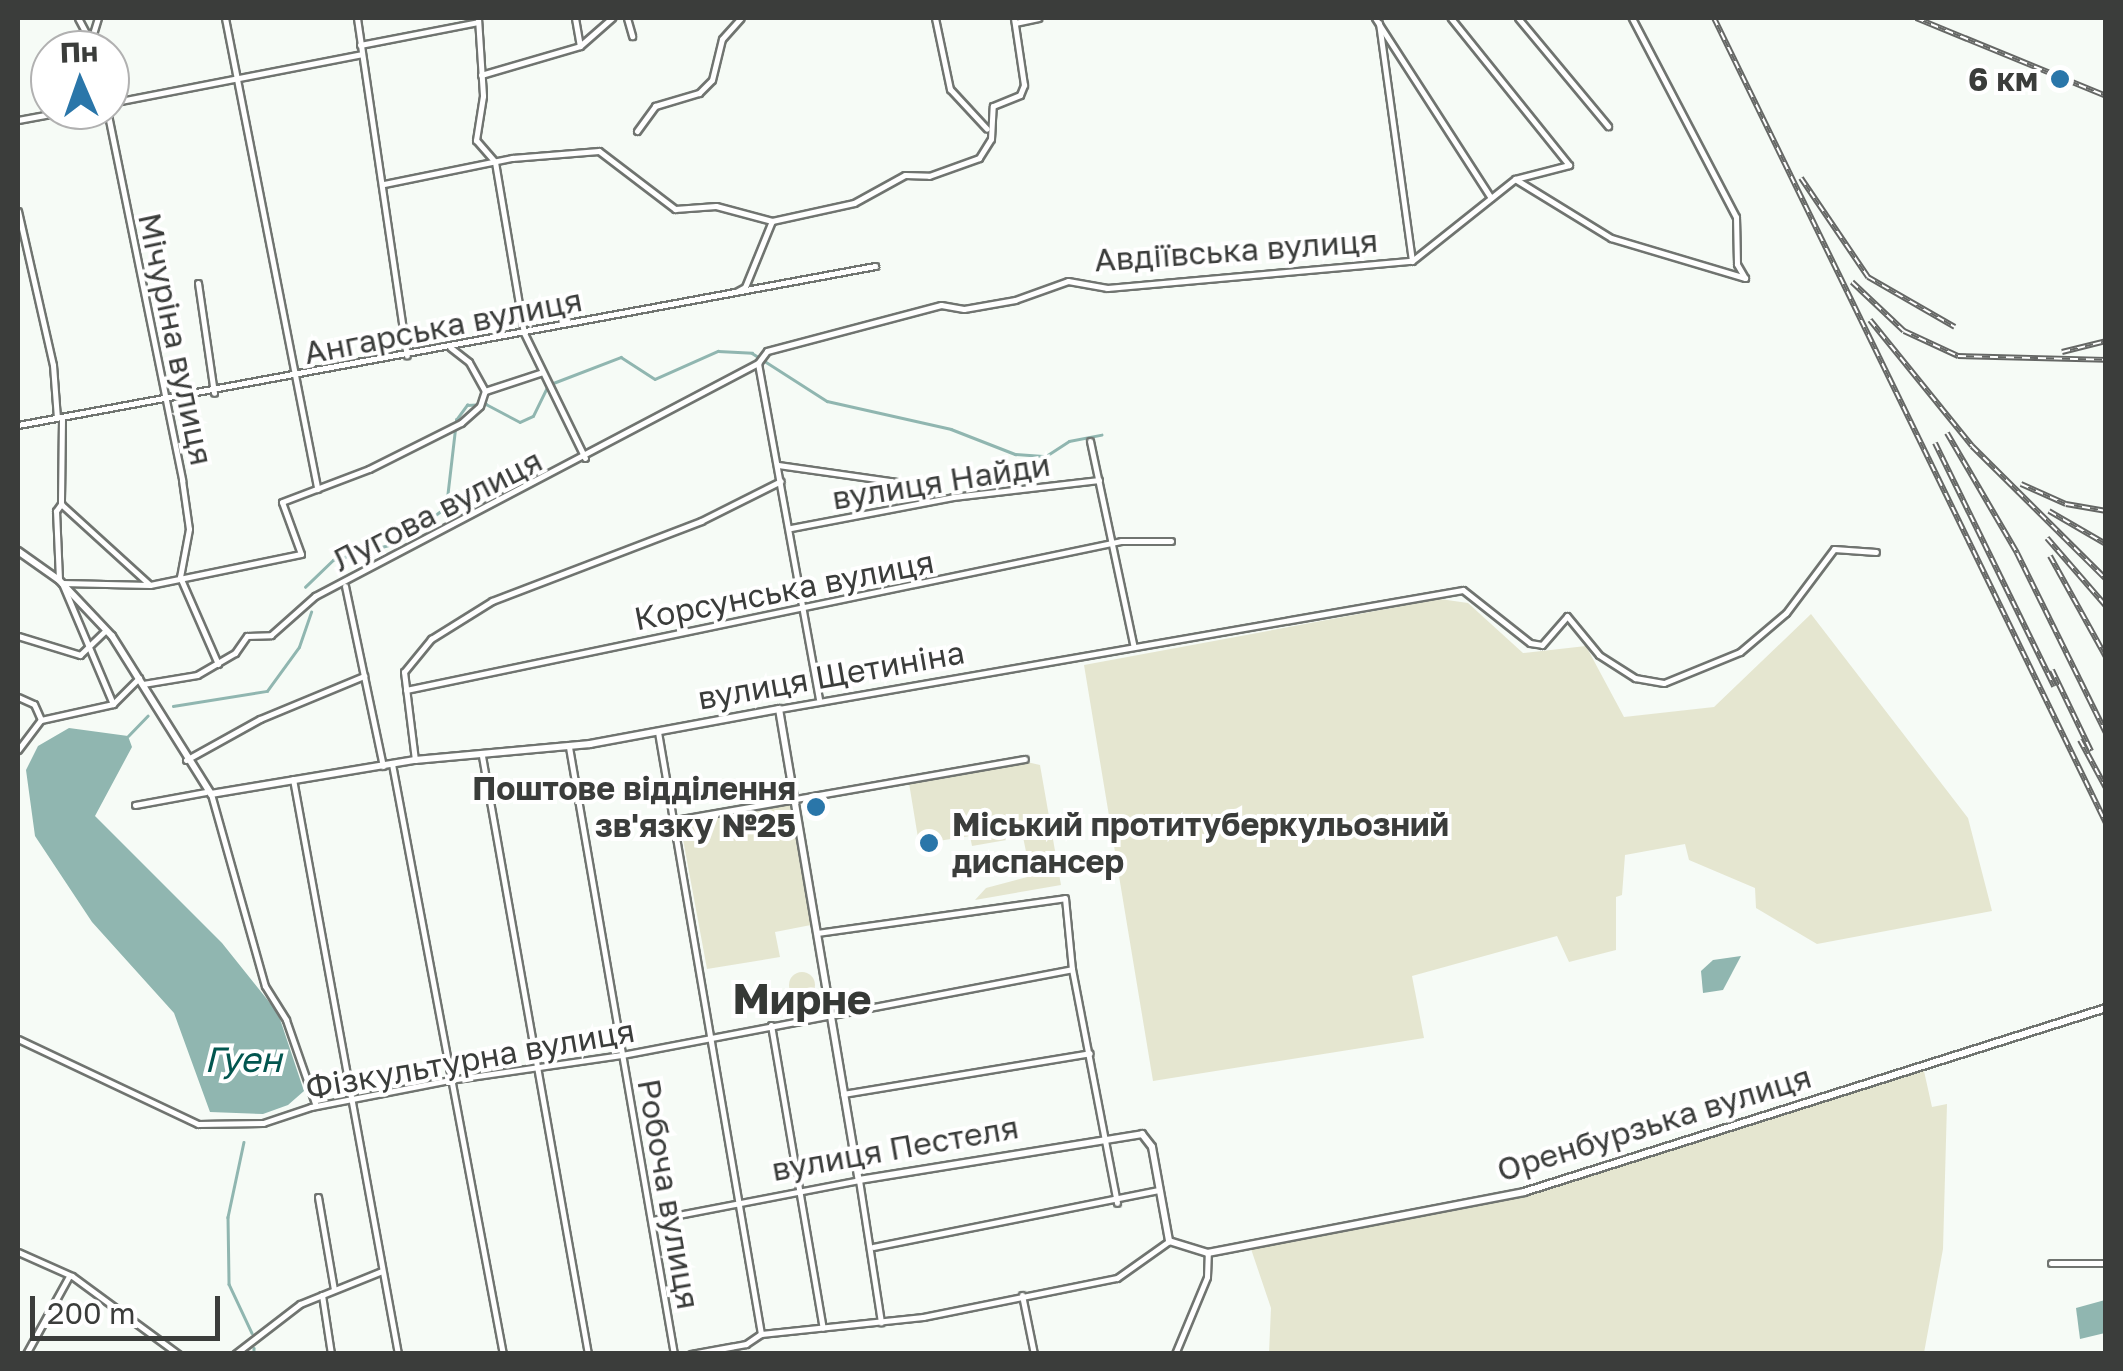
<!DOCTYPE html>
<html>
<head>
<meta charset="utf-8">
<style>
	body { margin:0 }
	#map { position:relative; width:2123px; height:1371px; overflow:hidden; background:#f6fbf6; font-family:"Golos Text",sans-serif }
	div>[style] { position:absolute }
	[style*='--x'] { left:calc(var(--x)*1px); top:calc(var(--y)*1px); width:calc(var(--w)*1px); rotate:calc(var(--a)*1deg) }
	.green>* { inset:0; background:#e5e6d0 }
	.round { border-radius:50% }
	.water>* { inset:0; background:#90b6b0 }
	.stream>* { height:2.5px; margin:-1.25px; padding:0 1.25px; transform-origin:1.25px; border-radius:1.25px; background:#90b6b0 }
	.roads { filter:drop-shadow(2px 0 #707470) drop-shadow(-2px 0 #707470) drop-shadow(0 2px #707470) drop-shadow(0 -2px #707470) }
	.minor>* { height:5px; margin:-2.5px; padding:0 2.5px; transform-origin:2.5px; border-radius:2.5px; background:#fff }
	.tertiary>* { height:6px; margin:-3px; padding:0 3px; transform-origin:3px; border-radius:3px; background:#fff }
	.rail>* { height:6px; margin-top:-3px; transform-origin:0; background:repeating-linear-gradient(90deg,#fff 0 8px,#656765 0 16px); box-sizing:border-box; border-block:2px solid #656765 }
	.dots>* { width:28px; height:28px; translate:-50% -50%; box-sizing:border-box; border:5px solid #fff; border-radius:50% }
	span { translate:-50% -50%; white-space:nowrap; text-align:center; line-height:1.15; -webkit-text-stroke:8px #fff; paint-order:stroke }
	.poi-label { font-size:32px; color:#3b3d3b; font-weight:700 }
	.right { translate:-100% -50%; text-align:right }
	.left { translate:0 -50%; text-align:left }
	.street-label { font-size:32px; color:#3b3d3b }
	.water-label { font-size:35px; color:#02564f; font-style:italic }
	.district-label { font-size:42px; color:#363936; font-weight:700 }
	.frame { position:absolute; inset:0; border:20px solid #3b3d3b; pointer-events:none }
	.north { position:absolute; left:30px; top:30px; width:100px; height:100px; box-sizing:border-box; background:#fff; border:2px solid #b1b1b1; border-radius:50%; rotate:358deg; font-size:28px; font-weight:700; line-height:40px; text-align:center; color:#3b3d3b }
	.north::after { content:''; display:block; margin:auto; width:35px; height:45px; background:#2a76a9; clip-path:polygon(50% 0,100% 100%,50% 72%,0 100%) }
	.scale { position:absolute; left:30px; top:1296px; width:190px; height:45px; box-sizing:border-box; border:5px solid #3b3d3b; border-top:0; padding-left:12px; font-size:30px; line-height:35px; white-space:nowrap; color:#3b3d3b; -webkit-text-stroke:8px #fff; paint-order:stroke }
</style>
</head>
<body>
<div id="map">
	<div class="green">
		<i style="clip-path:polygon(1440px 599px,1468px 603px,1523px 653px,1586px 646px,1624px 717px,1714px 707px,1811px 614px,1968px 818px,1992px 911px,1817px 944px,1756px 908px,1755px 888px,1689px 860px,1685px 844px,1625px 855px,1622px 895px,1616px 897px,1616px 950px,1569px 962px,1557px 936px,1412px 976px,1424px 1038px,1153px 1081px,1084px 665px)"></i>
		<i style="clip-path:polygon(1027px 762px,1040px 765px,1061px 885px,975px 900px,986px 888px,1031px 876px,1023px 837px,972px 846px,970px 836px,919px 844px,909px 783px)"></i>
		<i style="clip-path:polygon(791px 802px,811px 925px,775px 932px,780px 957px,707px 969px,680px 823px)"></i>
		<i class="round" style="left:789px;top:972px;width:26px;height:26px"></i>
		<i style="clip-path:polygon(1924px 1071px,1932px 1107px,1947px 1104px,1943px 1249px,1924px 1353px,1269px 1353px,1271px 1308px,1251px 1249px,1526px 1196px)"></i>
	</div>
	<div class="water">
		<i style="clip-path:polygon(69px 728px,128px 736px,132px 747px,95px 816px,222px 943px,278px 1013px,304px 1091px,288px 1105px,263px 1114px,210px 1112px,174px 1013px,92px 922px,35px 836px,26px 770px,38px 746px)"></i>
		<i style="clip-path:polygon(1741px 956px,1723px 990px,1703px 993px,1701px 971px,1713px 960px)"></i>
		<i style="clip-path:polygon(2105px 1300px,2105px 1333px,2080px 1339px,2076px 1308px)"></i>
	</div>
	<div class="stream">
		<i style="--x:305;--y:587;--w:39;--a:-44"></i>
		<i style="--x:333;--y:560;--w:69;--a:-15"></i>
		<i style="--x:400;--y:542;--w:58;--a:-37.3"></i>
		<i style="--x:446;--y:507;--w:88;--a:-83.4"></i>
		<i style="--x:456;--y:420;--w:19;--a:-54"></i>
		<i style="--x:467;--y:405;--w:19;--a:-3"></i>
		<i style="--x:486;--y:404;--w:38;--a:28"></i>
		<i style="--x:520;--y:422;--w:14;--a:-25"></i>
		<i style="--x:533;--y:416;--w:34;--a:-64"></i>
		<i style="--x:548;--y:385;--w:78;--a:-21"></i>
		<i style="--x:621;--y:357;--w:40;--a:32.9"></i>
		<i style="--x:655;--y:379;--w:69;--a:-24"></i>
		<i style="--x:718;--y:351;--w:34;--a:3"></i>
		<i style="--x:752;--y:353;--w:89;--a:32.6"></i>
		<i style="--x:827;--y:401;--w:127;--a:12.7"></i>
		<i style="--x:951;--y:429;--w:69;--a:21.3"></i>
		<i style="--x:1015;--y:454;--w:31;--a:4"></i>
		<i style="--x:1046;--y:456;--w:27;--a:-33"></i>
		<i style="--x:1069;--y:441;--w:33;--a:-11"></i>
		<i style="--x:173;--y:706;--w:95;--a:-9.1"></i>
		<i style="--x:267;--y:691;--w:54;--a:-54"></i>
		<i style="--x:299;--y:647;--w:37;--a:-71"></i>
		<i style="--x:128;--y:736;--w:28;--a:-46"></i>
		<i style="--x:244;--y:1142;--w:77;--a:102"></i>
		<i style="--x:228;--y:1217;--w:67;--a:89.1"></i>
		<i style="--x:229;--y:1284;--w:54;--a:64.9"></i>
		<i style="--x:254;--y:1348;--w:6;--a:90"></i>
	</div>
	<div class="roads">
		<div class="minor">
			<i style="--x:78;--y:18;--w:36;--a:62"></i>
			<i style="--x:225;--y:18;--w:480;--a:78.9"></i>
			<i style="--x:357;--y:18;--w:341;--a:81.6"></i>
			<i style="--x:478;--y:18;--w:78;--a:86.3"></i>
			<i style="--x:483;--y:96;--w:45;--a:99"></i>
			<i style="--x:476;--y:140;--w:29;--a:49"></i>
			<i style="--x:495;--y:162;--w:173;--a:80.4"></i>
			<i style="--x:524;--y:333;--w:139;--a:64"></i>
			<i style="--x:575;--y:18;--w:28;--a:80"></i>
			<i style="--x:627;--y:18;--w:19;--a:74"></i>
			<i style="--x:935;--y:18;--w:73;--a:78.1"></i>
			<i style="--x:950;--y:89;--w:54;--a:47.2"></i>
			<i style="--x:1375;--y:18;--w:214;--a:57.2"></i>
			<i style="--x:1518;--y:18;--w:141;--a:50.2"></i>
			<i style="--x:1015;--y:23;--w:24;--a:-12"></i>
			<i style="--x:1379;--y:23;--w:240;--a:82.1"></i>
			<i style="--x:93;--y:34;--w:17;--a:-73"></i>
			<i style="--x:360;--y:45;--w:120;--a:-11"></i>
			<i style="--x:481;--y:75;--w:103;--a:-16.3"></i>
			<i style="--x:580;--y:46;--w:43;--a:-41.2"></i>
			<i style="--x:110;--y:103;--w:256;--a:-11"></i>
			<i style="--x:107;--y:110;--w:378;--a:78.5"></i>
			<i style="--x:182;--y:480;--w:49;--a:81.9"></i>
			<i style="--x:189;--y:529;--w:49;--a:100.6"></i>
			<i style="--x:18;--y:120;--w:55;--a:-10.5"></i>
			<i style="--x:637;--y:131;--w:31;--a:-54"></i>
			<i style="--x:655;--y:106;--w:46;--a:-16.5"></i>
			<i style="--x:699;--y:93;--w:18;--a:-45"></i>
			<i style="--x:712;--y:80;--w:42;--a:-76.3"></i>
			<i style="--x:722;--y:39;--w:28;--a:-48"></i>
			<i style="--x:1515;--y:179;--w:113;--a:31.6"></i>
			<i style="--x:1611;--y:238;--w:140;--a:16.6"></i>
			<i style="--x:1745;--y:278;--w:16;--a:-120"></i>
			<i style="--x:1737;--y:264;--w:47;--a:-91.2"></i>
			<i style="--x:1736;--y:217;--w:225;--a:-117.6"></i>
			<i style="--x:384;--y:184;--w:131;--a:-11.5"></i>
			<i style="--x:512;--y:158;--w:87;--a:-4.6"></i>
			<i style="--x:599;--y:151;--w:96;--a:37.3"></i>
			<i style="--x:675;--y:209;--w:41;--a:-4.2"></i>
			<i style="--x:716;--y:206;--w:58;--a:15"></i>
			<i style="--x:18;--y:211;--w:158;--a:77.2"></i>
			<i style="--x:53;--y:365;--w:53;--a:85.7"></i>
			<i style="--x:198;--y:283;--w:111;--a:81.7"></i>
			<i style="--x:736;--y:292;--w:10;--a:-29"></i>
			<i style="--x:745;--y:287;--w:71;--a:-67.8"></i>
			<i style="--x:772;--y:221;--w:84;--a:-12.4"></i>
			<i style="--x:854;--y:203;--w:58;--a:-28.8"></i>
			<i style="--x:905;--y:175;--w:24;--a:2"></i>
			<i style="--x:929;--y:176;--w:53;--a:-19.8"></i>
			<i style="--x:979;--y:158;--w:22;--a:-58"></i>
			<i style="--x:991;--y:139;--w:33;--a:-87"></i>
			<i style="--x:993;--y:106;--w:29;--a:-22"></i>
			<i style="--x:1020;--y:95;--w:11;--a:-68"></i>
			<i style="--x:1024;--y:85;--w:68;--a:-98.5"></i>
			<i style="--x:485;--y:391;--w:58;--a:-18.1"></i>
			<i style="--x:62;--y:419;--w:85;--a:90.7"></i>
			<i style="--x:61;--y:504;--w:120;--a:42.3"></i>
			<i style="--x:18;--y:425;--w:872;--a:-10.51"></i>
			<i style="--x:1090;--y:441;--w:208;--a:78"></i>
			<i style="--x:778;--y:465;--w:134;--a:8.1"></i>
			<i style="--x:911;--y:484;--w:24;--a:48"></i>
			<i style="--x:791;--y:528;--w:165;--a:-10.8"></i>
			<i style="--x:953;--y:497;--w:147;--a:-6.6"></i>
			<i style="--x:180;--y:577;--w:95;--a:66.4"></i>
			<i style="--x:59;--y:579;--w:68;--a:-92.5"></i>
			<i style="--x:56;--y:511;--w:9;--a:-54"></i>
			<i style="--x:345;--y:586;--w:184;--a:78.1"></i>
			<i style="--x:18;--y:636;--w:65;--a:17"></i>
			<i style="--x:80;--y:655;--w:36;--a:-44"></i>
			<i style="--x:143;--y:684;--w:55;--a:-9.5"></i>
			<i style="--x:197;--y:675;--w:44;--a:-30.1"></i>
			<i style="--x:235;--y:653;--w:21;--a:-55"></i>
			<i style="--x:247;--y:636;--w:24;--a:-2"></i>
			<i style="--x:271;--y:635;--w:59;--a:-41.6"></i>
			<i style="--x:315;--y:596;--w:501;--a:-27.74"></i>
			<i style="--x:406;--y:690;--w:730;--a:-11.77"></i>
			<i style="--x:1121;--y:541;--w:50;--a:0"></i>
			<i style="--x:18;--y:697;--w:17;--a:24"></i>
			<i style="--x:34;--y:704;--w:17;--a:66"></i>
			<i style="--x:819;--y:699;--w:341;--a:-100.3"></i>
			<i style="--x:758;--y:363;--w:15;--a:-53"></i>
			<i style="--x:767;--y:351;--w:180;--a:-14.8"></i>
			<i style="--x:941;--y:305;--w:23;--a:10"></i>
			<i style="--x:964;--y:309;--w:52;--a:-10"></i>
			<i style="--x:1015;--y:300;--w:56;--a:-19.7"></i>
			<i style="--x:1068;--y:281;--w:40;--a:10"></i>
			<i style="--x:1107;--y:288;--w:306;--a:-5.1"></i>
			<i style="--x:1412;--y:261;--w:132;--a:-38.5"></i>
			<i style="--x:1515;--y:179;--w:56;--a:-14.5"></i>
			<i style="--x:1569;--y:165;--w:189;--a:-128.8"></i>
			<i style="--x:113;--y:704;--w:131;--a:-112.9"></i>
			<i style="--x:62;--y:583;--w:88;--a:1.3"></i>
			<i style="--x:150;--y:585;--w:154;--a:-11.6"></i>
			<i style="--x:301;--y:554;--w:55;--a:-110.1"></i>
			<i style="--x:282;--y:502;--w:93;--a:-20.8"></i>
			<i style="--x:369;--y:469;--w:103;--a:-26.6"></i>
			<i style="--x:461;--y:423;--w:25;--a:-42"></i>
			<i style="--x:480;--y:406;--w:16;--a:-72"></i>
			<i style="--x:485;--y:391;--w:33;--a:-119"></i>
			<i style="--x:469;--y:362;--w:24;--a:-142"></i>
			<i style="--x:779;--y:709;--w:694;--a:-9.87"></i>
			<i style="--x:1463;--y:590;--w:85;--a:38.3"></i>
			<i style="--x:1530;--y:643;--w:12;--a:9"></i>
			<i style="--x:1542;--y:645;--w:38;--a:-49"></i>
			<i style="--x:1567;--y:616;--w:50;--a:50.6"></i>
			<i style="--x:1599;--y:655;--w:43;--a:32.6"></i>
			<i style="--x:1635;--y:678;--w:29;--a:10"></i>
			<i style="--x:1664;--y:683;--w:82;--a:-22.2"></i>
			<i style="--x:1740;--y:652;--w:60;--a:-40.3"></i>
			<i style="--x:1786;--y:613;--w:80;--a:-53.1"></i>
			<i style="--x:1834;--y:549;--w:42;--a:4.1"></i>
			<i style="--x:41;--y:720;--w:74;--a:-12.5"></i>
			<i style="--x:113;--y:704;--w:37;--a:-45"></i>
			<i style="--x:658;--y:732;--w:611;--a:80.29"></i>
			<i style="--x:569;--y:747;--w:616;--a:80.19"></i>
			<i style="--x:18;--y:750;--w:38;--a:-53"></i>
			<i style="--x:482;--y:756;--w:607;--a:79.95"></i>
			<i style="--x:186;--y:760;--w:85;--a:-29"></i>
			<i style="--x:260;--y:719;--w:113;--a:-22.5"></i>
			<i style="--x:415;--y:760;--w:89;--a:-97.1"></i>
			<i style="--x:404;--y:672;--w:43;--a:-50.7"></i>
			<i style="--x:431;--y:639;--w:72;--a:-31.9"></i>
			<i style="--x:492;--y:601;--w:224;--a:-20.9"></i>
			<i style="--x:701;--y:521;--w:89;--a:-26.6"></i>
			<i style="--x:392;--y:764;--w:600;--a:79.35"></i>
			<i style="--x:293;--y:779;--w:585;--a:79.65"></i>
			<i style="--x:211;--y:794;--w:199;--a:74.3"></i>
			<i style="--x:265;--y:986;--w:40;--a:58"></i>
			<i style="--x:286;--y:1020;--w:91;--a:70.8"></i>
			<i style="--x:135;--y:805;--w:72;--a:-10.4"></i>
			<i style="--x:675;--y:820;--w:355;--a:-9.9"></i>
			<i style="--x:817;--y:933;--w:250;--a:-8"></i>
			<i style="--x:1065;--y:898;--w:71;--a:84.4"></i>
			<i style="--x:1072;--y:969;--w:238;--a:79.1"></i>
			<i style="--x:771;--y:1025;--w:307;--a:80.3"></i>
			<i style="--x:18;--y:1039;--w:199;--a:25.3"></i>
			<i style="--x:198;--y:1124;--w:65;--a:-0.9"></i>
			<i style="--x:263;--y:1123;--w:51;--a:-18.4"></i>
			<i style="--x:311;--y:1107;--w:142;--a:-11"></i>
			<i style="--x:450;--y:1080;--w:174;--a:-8.3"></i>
			<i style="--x:622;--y:1055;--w:458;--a:-10.8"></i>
			<i style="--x:843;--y:1094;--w:250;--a:-9.4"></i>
			<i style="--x:318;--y:1197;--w:94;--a:80.2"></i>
			<i style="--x:652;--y:1220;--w:211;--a:-10.9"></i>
			<i style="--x:859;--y:1180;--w:144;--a:81.2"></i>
			<i style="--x:873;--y:1247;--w:290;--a:-11.3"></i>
			<i style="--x:18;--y:1252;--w:59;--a:24"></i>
			<i style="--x:72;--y:1276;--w:132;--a:36.3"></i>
			<i style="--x:2051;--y:1263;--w:55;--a:0"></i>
			<i style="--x:322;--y:1295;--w:60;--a:81.3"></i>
			<i style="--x:1022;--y:1295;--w:60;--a:78.5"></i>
			<i style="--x:26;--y:1354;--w:89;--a:-61.1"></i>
			<i style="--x:235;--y:1354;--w:82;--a:-37.6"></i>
			<i style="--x:300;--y:1304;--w:88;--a:-21.9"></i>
			<i style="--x:691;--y:1354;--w:56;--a:-10.3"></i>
			<i style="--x:746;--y:1344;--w:18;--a:-34"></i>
			<i style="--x:761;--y:1334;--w:163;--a:-6"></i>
			<i style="--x:923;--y:1317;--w:198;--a:-11.4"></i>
			<i style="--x:1117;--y:1278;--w:64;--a:-35.4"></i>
			<i style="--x:1175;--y:1354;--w:83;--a:-67.4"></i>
			<i style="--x:1207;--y:1277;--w:24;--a:-88"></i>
		</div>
		<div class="tertiary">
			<i style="--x:18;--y:551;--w:50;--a:35.3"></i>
			<i style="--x:59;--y:580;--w:77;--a:46.6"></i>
			<i style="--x:112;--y:636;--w:186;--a:57.9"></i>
			<i style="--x:211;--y:794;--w:207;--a:-9.5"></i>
			<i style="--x:415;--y:760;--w:176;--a:-5.2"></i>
			<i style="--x:590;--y:744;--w:192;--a:-10.5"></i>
			<i style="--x:779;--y:709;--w:478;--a:80.4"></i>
			<i style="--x:859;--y:1180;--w:287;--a:-9.2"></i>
			<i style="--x:1142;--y:1134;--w:16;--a:52"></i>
			<i style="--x:1152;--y:1147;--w:96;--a:79.7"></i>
			<i style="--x:1169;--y:1241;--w:41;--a:17.1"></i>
			<i style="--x:1208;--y:1253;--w:322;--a:-10.9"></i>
			<i style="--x:1524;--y:1192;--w:610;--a:-17.54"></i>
		</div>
	</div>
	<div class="rail">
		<i style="--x:1714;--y:18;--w:895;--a:64.04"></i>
		<i style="--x:1916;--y:18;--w:205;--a:22.3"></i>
		<i style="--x:1801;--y:178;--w:120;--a:55.9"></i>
		<i style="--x:1868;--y:277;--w:100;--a:29.9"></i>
		<i style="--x:1852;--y:282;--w:71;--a:43.3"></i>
		<i style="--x:1904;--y:331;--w:60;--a:24.8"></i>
		<i style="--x:1958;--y:356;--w:148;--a:1.5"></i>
		<i style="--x:1870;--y:320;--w:162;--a:51"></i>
		<i style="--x:1972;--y:446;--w:189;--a:44.8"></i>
		<i style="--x:2062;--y:352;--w:45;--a:-14"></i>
		<i style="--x:1947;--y:433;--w:139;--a:59.7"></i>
		<i style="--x:2017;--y:553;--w:201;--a:63.7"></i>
		<i style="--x:1935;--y:443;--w:271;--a:63.9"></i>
		<i style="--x:2021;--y:484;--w:49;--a:24"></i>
		<i style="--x:2066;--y:504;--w:41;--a:9.9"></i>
		<i style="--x:2049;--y:511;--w:66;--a:30.1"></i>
		<i style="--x:2047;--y:538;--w:90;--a:49.1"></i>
		<i style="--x:2050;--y:556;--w:115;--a:61"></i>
		<i style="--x:2052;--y:670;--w:90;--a:64.3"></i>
		<i style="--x:2080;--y:740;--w:55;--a:61.6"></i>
	</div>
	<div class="dots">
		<i style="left:2060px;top:79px;background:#2a76a9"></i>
		<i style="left:816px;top:807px;background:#2a76a9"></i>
		<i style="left:929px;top:843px;background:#2a76a9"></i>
	</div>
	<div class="poi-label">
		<span class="right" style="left:2038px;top:79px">6 км</span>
		<span class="right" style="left:796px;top:807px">Поштове відділення<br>зв'язку №25</span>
		<span class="left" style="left:952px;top:843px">Міський протитуберкульозний<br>диспансер</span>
	</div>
	<div class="street-label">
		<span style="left:1236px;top:250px;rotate:-4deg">Авдіївська вулиця</span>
		<span style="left:443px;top:326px;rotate:-11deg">Ангарська вулиця</span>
		<span style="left:176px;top:339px;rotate:78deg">Мічуріна вулиця</span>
		<span style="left:941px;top:481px;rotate:-9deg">вулиця Найди</span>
		<span style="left:437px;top:510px;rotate:-27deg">Лугова вулиця</span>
		<span style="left:784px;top:590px;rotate:-11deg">Корсунська вулиця</span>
		<span style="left:831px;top:675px;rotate:-10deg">вулиця Щетиніна</span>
		<span style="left:470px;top:1059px;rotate:-10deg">Фізкультурна вулиця</span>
		<span style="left:1654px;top:1123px;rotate:-17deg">Оренбурзька вулиця</span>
		<span style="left:895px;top:1148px;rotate:-10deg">вулиця Пестеля</span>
		<span style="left:669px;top:1194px;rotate:80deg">Робоча вулиця</span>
	</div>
	<div class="water-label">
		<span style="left:243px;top:1059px">Гуен</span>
	</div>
	<div class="district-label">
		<span style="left:802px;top:998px">Мирне</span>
	</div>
	<div class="frame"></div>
	<div class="north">Пн</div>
	<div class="scale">200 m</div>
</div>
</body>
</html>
